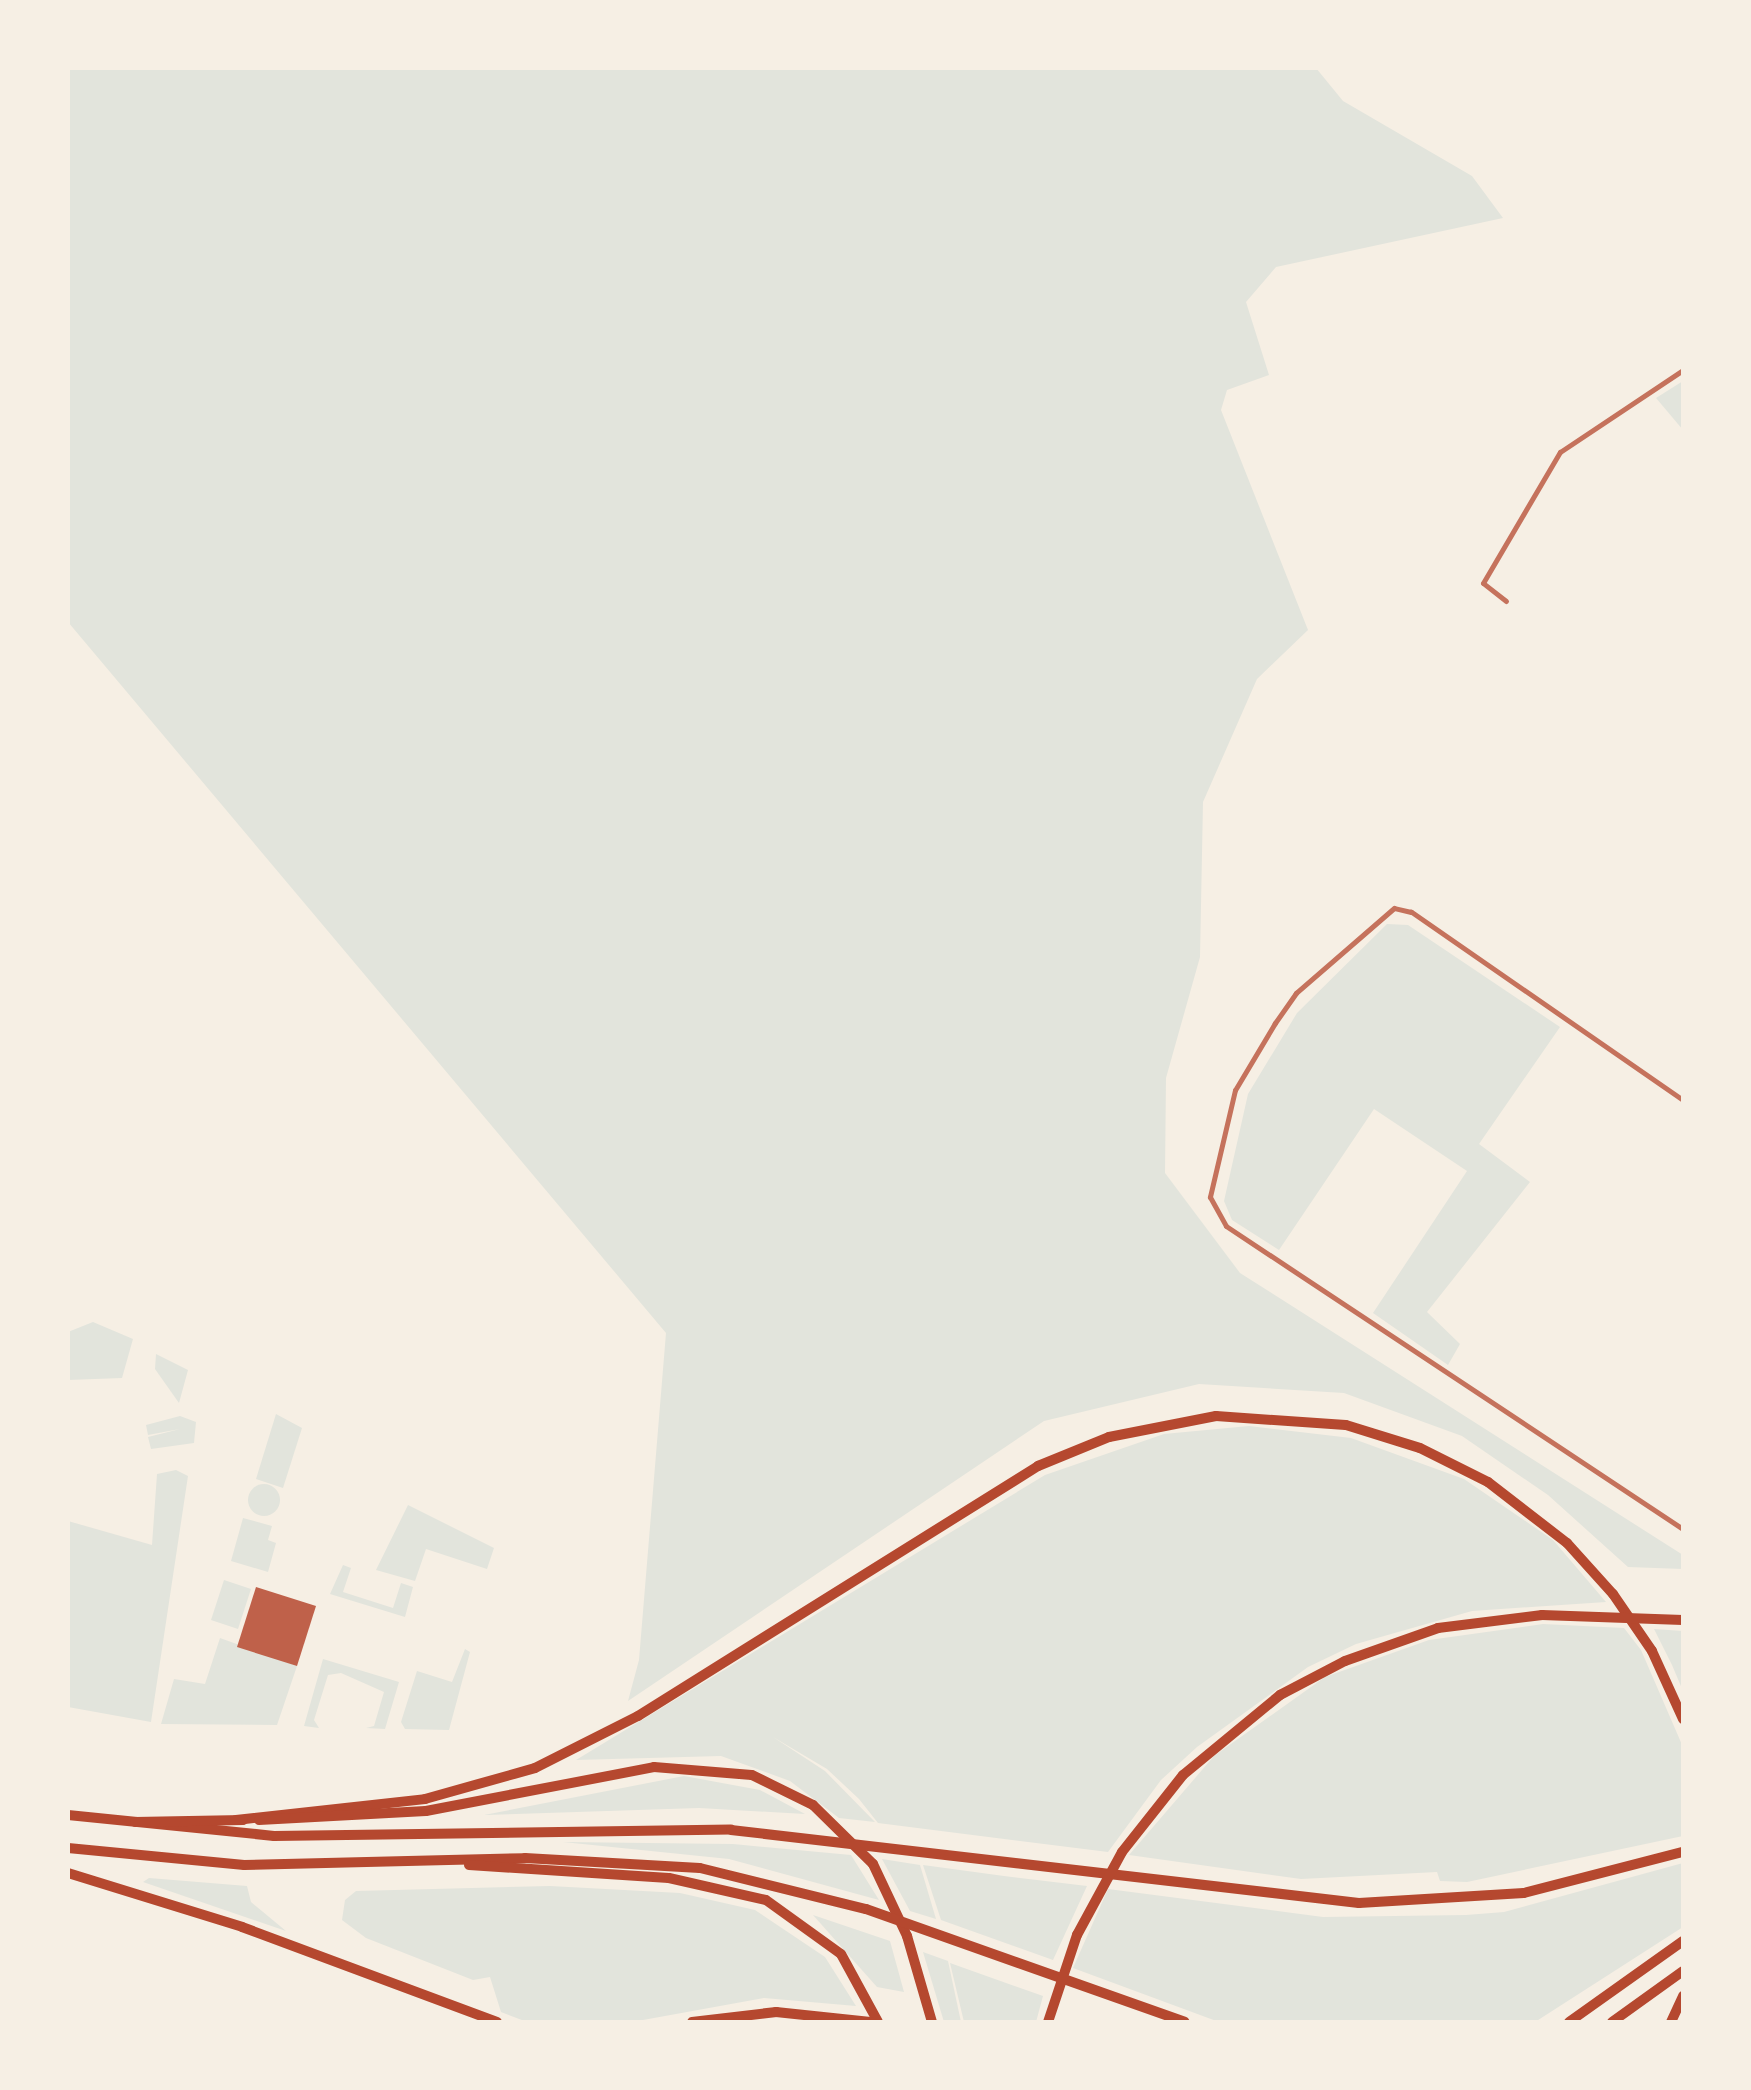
<!DOCTYPE html>
<html>
<head>
<meta charset="utf-8">
<style>
	body { margin:0 }
	#map { position:relative; width:1751px; height:2090px; overflow:hidden; background:#f6efe4; font-family:"Archivo Narrow",sans-serif }
	div>[style] { position:absolute }
	[style*='--x'] { left:calc(var(--x)*1px); top:calc(var(--y)*1px); width:calc(var(--w)*1px); rotate:calc(var(--a)*1deg) }
	.green>* { inset:0; background:#e2e4dc }
	.round { border-radius:50% }
	.building>* { inset:0; background:#bf614a }
	.minor>* { height:5px; margin:-2.5px; padding:0 2.5px; transform-origin:2.5px; border-radius:2.5px; background:#c5725c }
	.motorway>* { height:10px; margin:-5px; padding:0 5px; transform-origin:5px; border-radius:5px; background:#b5482f }
	span { translate:-50% -50%; white-space:nowrap; text-align:center; line-height:1.15; -webkit-text-stroke:7px #f6efe4; paint-order:stroke }
	.frame { position:absolute; inset:0; border:70px solid #f6efe4; pointer-events:none }
</style>
</head>
<body>
<div id="map">
	<div class="green">
		<i style="clip-path:polygon(68px 68px,1316px 68px,1343px 101px,1472px 176px,1503px 218px,1276px 267px,1246px 302px,1269px 375px,1227px 390px,1221px 410px,1308px 630px,1257px 679px,1203px 802px,1200px 957px,1166px 1078px,1165px 1173px,1240px 1273px,1683px 1555px,1683px 1569px,1628px 1567px,1548px 1495px,1462px 1436px,1344px 1393px,1199px 1384px,1044px 1421px,628px 1701px,639px 1660px,666px 1333px,68px 622px)"></i>
		<i style="clip-path:polygon(1683px 381px,1683px 430px,1656px 398px)"></i>
		<i style="clip-path:polygon(1387px 924px,1408px 925px,1560px 1027px,1479px 1144px,1530px 1182px,1427px 1312px,1460px 1344px,1448px 1365px,1373px 1313px,1467px 1171px,1374px 1109px,1279px 1250px,1232px 1220px,1224px 1201px,1248px 1094px,1297px 1013px)"></i>
		<i style="clip-path:polygon(93px 1322px,133px 1339px,122px 1378px,68px 1380px,68px 1332px)"></i>
		<i style="clip-path:polygon(156px 1354px,188px 1370px,179px 1403px,155px 1369px)"></i>
		<i style="clip-path:polygon(276px 1414px,302px 1428px,283px 1488px,256px 1479px)"></i>
		<i style="clip-path:polygon(180px 1416px,196px 1422px,194px 1443px,151px 1449px,148px 1437px,180px 1429px,148px 1435px,146px 1425px)"></i>
		<i style="clip-path:polygon(1249px 1426px,1351px 1438px,1464px 1479px,1553px 1540px,1606px 1602px,1472px 1611px,1356px 1644px,1308px 1667px,1197px 1747px,1161px 1780px,1108px 1852px,878px 1823px,859px 1799px,827px 1769px,773px 1737px,825px 1771px,875px 1822px,839px 1818px,790px 1781px,721px 1756px,576px 1760px,1045px 1475px,1164px 1434px)"></i>
		<i style="clip-path:polygon(176px 1470px,188px 1476px,151px 1722px,68px 1707px,68px 1521px,152px 1545px,157px 1474px)"></i>
		<i class="round" style="left:248px;top:1484px;width:32px;height:32px"></i>
		<i style="clip-path:polygon(408px 1505px,494px 1548px,487px 1569px,426px 1549px,415px 1581px,376px 1570px)"></i>
		<i style="clip-path:polygon(243px 1518px,272px 1526px,268px 1540px,276px 1543px,268px 1572px,231px 1561px)"></i>
		<i style="clip-path:polygon(343px 1565px,351px 1568px,343px 1592px,393px 1608px,401px 1583px,413px 1587px,405px 1617px,330px 1594px)"></i>
		<i style="clip-path:polygon(224px 1580px,251px 1589px,238px 1629px,211px 1620px)"></i>
		<i style="clip-path:polygon(1543px 1624px,1624px 1628px,1641px 1650px,1683px 1747px,1683px 1836px,1467px 1882px,1440px 1881px,1437px 1872px,1301px 1879px,1129px 1855px,1214px 1756px,1325px 1677px,1429px 1640px)"></i>
		<i style="clip-path:polygon(1654px 1629px,1683px 1631px,1683px 1691px,1672px 1665px)"></i>
		<i style="clip-path:polygon(220px 1638px,297px 1666px,277px 1725px,161px 1724px,174px 1679px,205px 1684px)"></i>
		<i style="clip-path:polygon(465px 1649px,470px 1652px,449px 1730px,405px 1729px,401px 1722px,417px 1671px,452px 1682px)"></i>
		<i style="clip-path:polygon(323px 1659px,399px 1682px,385px 1729px,366px 1728px,374px 1726px,384px 1692px,341px 1673px,328px 1675px,314px 1720px,319px 1728px,304px 1726px)"></i>
		<i style="clip-path:polygon(684px 1776px,760px 1790px,805px 1814px,699px 1808px,484px 1815px)"></i>
		<i style="clip-path:polygon(563px 1842px,733px 1844px,851px 1855px,879px 1900px,729px 1859px)"></i>
		<i style="clip-path:polygon(882px 1859px,920px 1865px,936px 1919px,910px 1911px)"></i>
		<i style="clip-path:polygon(1683px 1863px,1683px 1927px,1535px 2022px,1219px 2022px,1073px 1968px,1108px 1889px,1323px 1917px,1466px 1915px,1504px 1912px)"></i>
		<i style="clip-path:polygon(923px 1865px,1004px 1876px,1087px 1886px,1053px 1960px,941px 1920px)"></i>
		<i style="clip-path:polygon(149px 1878px,247px 1886px,251px 1902px,286px 1931px,143px 1882px)"></i>
		<i style="clip-path:polygon(550px 1886px,680px 1893px,755px 1910px,825px 1957px,856px 2006px,764px 1998px,632px 2022px,527px 2022px,501px 2012px,490px 1977px,473px 1980px,366px 1938px,342px 1920px,345px 1900px,356px 1891px)"></i>
		<i style="clip-path:polygon(813px 1915px,890px 1941px,904px 1992px,877px 1987px)"></i>
		<i style="clip-path:polygon(923px 1952px,948px 1961px,961px 2022px,944px 2022px)"></i>
		<i style="clip-path:polygon(950px 1963px,1043px 1996px,1036px 2022px,964px 2022px)"></i>
	</div>
	<div class="building">
		<i style="clip-path:polygon(256px 1587px,316px 1606px,297px 1666px,237px 1647px)"></i>
	</div>
	<div class="minor">
		<i style="--x:1506;--y:601;--w:29;--a:-142"></i>
		<i style="--x:1483;--y:583;--w:152;--a:-59.6"></i>
		<i style="--x:1560;--y:452;--w:148;--a:-33.7"></i>
		<i style="--x:1683;--y:1100;--w:331;--a:-145.3"></i>
		<i style="--x:1411;--y:912;--w:17;--a:-167"></i>
		<i style="--x:1394;--y:908;--w:130;--a:139.1"></i>
		<i style="--x:1296;--y:993;--w:37;--a:125"></i>
		<i style="--x:1275;--y:1023;--w:78;--a:120.8"></i>
		<i style="--x:1235;--y:1090;--w:110;--a:103.2"></i>
		<i style="--x:1210;--y:1197;--w:33;--a:61"></i>
		<i style="--x:1226;--y:1226;--w:548;--a:33.55"></i>
	</div>
	<div class="motorway">
		<i style="--x:68;--y:1815;--w:207;--a:5.8"></i>
		<i style="--x:274;--y:1836;--w:457;--a:-0.8"></i>
		<i style="--x:731;--y:1830;--w:632;--a:6.63"></i>
		<i style="--x:1359;--y:1903;--w:165;--a:-3.5"></i>
		<i style="--x:1524;--y:1893;--w:164;--a:-14.5"></i>
		<i style="--x:236;--y:1820;--w:190;--a:-6.3"></i>
		<i style="--x:425;--y:1799;--w:114;--a:-15.7"></i>
		<i style="--x:535;--y:1768;--w:115;--a:-26.8"></i>
		<i style="--x:638;--y:1716;--w:472;--a:-32"></i>
		<i style="--x:1038;--y:1466;--w:77;--a:-22.2"></i>
		<i style="--x:1109;--y:1437;--w:109;--a:-11.1"></i>
		<i style="--x:1216;--y:1416;--w:130;--a:4"></i>
		<i style="--x:1346;--y:1425;--w:77;--a:17.3"></i>
		<i style="--x:1420;--y:1448;--w:76;--a:26.6"></i>
		<i style="--x:1488;--y:1482;--w:100;--a:37.7"></i>
		<i style="--x:1567;--y:1543;--w:69;--a:48"></i>
		<i style="--x:1613;--y:1594;--w:69;--a:55.6"></i>
		<i style="--x:1652;--y:1651;--w:75;--a:65.5"></i>
		<i style="--x:259;--y:1820;--w:167;--a:-3.1"></i>
		<i style="--x:426;--y:1811;--w:232;--a:-10.9"></i>
		<i style="--x:654;--y:1767;--w:98;--a:4.7"></i>
		<i style="--x:752;--y:1775;--w:68;--a:26.2"></i>
		<i style="--x:813;--y:1805;--w:84;--a:44.5"></i>
		<i style="--x:873;--y:1864;--w:80;--a:64.7"></i>
		<i style="--x:907;--y:1936;--w:90;--a:73.8"></i>
		<i style="--x:135;--y:1822;--w:108;--a:-1.1"></i>
		<i style="--x:68;--y:1848;--w:177;--a:5.5"></i>
		<i style="--x:244;--y:1865;--w:281;--a:-1.4"></i>
		<i style="--x:525;--y:1858;--w:175;--a:3.3"></i>
		<i style="--x:700;--y:1868;--w:171;--a:13.9"></i>
		<i style="--x:866;--y:1909;--w:338;--a:19.5"></i>
		<i style="--x:469;--y:1865;--w:200;--a:3.7"></i>
		<i style="--x:669;--y:1878;--w:99;--a:12.8"></i>
		<i style="--x:766;--y:1900;--w:92;--a:35.8"></i>
		<i style="--x:841;--y:1954;--w:77;--a:61.4"></i>
		<i style="--x:68;--y:1873;--w:182;--a:17.2"></i>
		<i style="--x:242;--y:1927;--w:272;--a:20.4"></i>
		<i style="--x:692;--y:2022;--w:85;--a:-6.8"></i>
		<i style="--x:776;--y:2012;--w:95;--a:6.1"></i>
		<i style="--x:1048;--y:2022;--w:92;--a:-71.6"></i>
		<i style="--x:1077;--y:1935;--w:94;--a:-61.5"></i>
		<i style="--x:1122;--y:1852;--w:98;--a:-51.6"></i>
		<i style="--x:1183;--y:1775;--w:126;--a:-39.5"></i>
		<i style="--x:1280;--y:1695;--w:73;--a:-27.6"></i>
		<i style="--x:1345;--y:1661;--w:99;--a:-19.5"></i>
		<i style="--x:1438;--y:1628;--w:105;--a:-7.1"></i>
		<i style="--x:1542;--y:1615;--w:141;--a:2"></i>
		<i style="--x:1569;--y:2022;--w:140;--a:-35.4"></i>
		<i style="--x:1612;--y:2022;--w:87;--a:-35.7"></i>
		<i style="--x:1671;--y:2022;--w:29;--a:-65"></i>
	</div>
	<div class="frame"></div>
</div>
</body>
</html>
